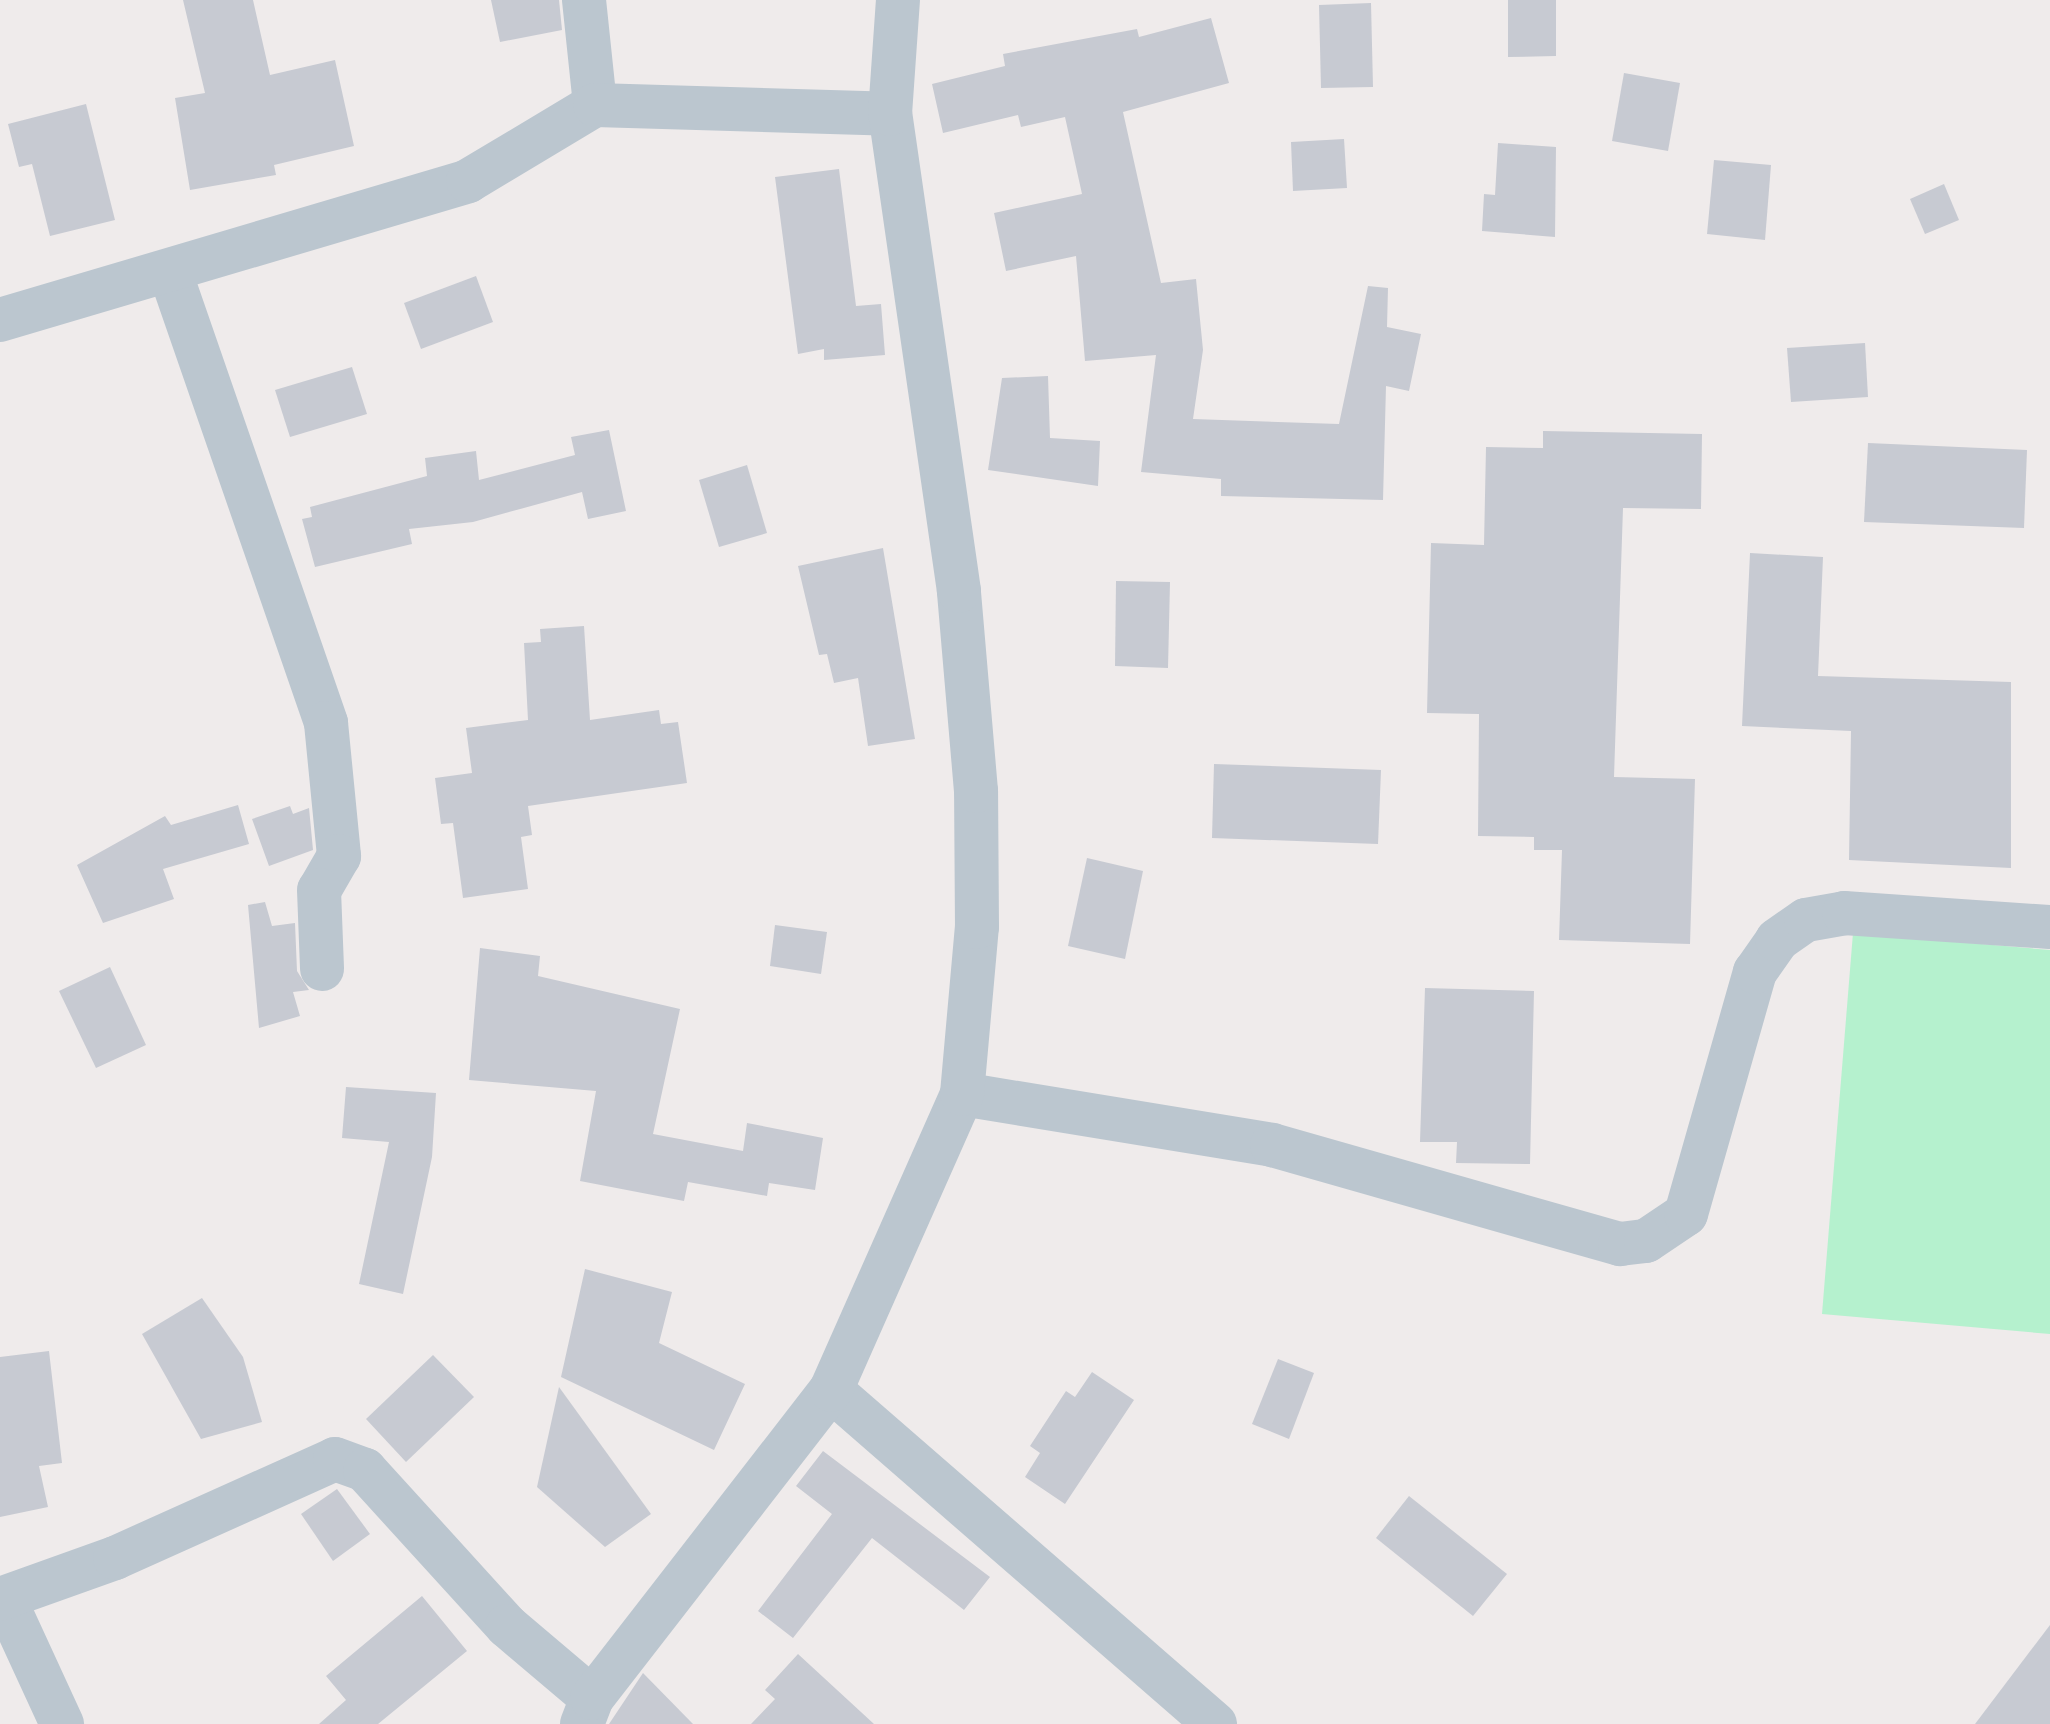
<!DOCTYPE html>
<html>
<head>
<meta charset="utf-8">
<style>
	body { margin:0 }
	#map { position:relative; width:2050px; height:1724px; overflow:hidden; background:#efebeb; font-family:"Varela Round",sans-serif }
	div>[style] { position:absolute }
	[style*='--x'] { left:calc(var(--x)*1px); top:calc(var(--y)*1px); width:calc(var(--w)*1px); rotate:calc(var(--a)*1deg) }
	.green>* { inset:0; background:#b5f1ce }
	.building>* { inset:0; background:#c7cad2 }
	.minor>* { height:44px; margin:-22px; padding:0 22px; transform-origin:22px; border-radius:22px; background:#bbc6cf }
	span { translate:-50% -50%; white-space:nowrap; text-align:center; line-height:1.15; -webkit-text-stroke:6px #fff; paint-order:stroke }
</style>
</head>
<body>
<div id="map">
	<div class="green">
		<i style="clip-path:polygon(1853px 933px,2050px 950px,2050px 1334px,1822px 1314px)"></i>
	</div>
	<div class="building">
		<i style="clip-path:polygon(183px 0,253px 0,270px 75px,335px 60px,354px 146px,274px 165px,276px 175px,190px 190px,175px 98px,205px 93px)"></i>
		<i style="clip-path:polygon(491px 0,559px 0,562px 30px,500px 42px)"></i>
		<i style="clip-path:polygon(1508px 0,1556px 0,1556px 56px,1508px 57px)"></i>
		<i style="clip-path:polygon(1371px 3px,1373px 87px,1321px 88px,1319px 5px)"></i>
		<i style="clip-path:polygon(1211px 18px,1229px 83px,1123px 112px,1161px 283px,1196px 279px,1203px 350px,1193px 419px,1339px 424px,1368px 286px,1388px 288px,1387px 327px,1421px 334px,1409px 391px,1386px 386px,1383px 500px,1221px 496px,1221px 479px,1141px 472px,1156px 355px,1085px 361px,1076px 256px,1006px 271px,994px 213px,1082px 194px,1065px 117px,1021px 127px,1018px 115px,943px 133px,932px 84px,1005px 66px,1003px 54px,1137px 29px,1139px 37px)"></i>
		<i style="clip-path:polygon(1624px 73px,1680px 83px,1668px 151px,1612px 141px)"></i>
		<i style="clip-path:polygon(86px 104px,115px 220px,50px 236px,32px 164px,19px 167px,8px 124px)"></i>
		<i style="clip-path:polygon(1344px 139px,1347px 188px,1293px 191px,1291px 142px)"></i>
		<i style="clip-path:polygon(1498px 143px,1556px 147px,1555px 237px,1482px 231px,1484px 194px,1495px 195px)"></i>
		<i style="clip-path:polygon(1714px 160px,1771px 165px,1765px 240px,1707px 234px)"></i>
		<i style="clip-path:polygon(839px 169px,856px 306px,881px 304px,885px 355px,824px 360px,824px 349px,798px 354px,775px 177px)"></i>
		<i style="clip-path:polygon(1944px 184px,1959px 220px,1925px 234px,1910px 199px)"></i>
		<i style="clip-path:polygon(476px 276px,493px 322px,421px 349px,404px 303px)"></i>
		<i style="clip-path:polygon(1865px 343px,1868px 397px,1791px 402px,1787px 348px)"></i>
		<i style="clip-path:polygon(352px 367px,367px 414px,290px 437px,275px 390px)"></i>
		<i style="clip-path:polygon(1048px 376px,1050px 438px,1100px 441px,1098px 486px,988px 470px,1002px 378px)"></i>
		<i style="clip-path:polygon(609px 430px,626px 511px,588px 519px,582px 492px,473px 522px,409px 529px,412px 544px,315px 567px,302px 519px,312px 517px,310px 507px,427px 476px,425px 458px,476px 451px,479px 480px,575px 455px,571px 437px)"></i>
		<i style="clip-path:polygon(1543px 431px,1702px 434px,1701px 509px,1623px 508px,1614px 777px,1695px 779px,1690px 944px,1559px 940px,1562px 850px,1534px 850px,1534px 837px,1478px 836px,1479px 714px,1427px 713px,1431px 543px,1484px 545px,1486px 447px,1543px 448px)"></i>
		<i style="clip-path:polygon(1868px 443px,2027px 450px,2024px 528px,1864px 522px)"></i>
		<i style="clip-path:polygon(747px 465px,767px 533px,719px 547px,699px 480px)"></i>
		<i style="clip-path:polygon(883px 548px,915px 739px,868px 746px,858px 678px,834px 683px,827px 654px,819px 655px,798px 566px)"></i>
		<i style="clip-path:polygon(1750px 553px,1823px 557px,1818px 676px,2011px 682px,2011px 868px,1849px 860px,1851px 731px,1742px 726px)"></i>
		<i style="clip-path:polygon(1116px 581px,1170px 582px,1168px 668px,1115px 666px)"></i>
		<i style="clip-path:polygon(584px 626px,590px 720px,659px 710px,661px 724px,678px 722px,687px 783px,528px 806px,532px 835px,521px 837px,528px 889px,463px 898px,453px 823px,441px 824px,435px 778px,472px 773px,466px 728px,528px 720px,524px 643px,541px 642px,540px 629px)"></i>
		<i style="clip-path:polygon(1214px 764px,1381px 770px,1378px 844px,1212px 838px)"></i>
		<i style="clip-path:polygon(238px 805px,249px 844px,163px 869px,174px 899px,103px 923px,77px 865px,165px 816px,171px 825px)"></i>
		<i style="clip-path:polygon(290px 806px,293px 814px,309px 808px,313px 850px,269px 866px,252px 819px)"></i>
		<i style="clip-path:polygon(1087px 858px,1143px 871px,1125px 959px,1068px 946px)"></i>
		<i style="clip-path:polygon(265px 902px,272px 926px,295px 923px,297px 971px,309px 990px,293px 992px,300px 1016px,259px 1028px,248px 905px)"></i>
		<i style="clip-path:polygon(775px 925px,827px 932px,821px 974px,770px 966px)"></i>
		<i style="clip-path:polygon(480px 948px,540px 956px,538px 976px,680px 1009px,653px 1134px,743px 1151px,747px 1123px,823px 1138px,815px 1190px,769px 1183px,767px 1196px,688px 1182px,684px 1201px,580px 1181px,596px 1091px,469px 1080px)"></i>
		<i style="clip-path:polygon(110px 967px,146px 1045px,96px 1068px,59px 991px)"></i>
		<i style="clip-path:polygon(1425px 988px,1534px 991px,1530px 1164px,1456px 1163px,1457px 1142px,1420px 1142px)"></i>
		<i style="clip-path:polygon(346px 1087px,436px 1093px,432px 1157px,403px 1294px,359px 1284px,389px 1142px,342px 1138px)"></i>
		<i style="clip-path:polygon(585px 1269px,672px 1292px,659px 1343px,745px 1384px,714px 1450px,561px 1377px)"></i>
		<i style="clip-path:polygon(202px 1298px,243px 1357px,262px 1422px,201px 1439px,142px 1334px)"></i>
		<i style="clip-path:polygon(49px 1351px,62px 1463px,39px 1466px,48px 1507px,0 1517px,0 1357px)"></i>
		<i style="clip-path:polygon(433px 1355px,474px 1397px,406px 1462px,366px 1419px)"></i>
		<i style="clip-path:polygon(1278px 1359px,1314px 1373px,1289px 1439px,1252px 1424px)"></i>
		<i style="clip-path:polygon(1092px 1372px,1134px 1400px,1065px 1504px,1025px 1477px,1040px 1453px,1030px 1446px,1066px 1391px,1075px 1397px)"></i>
		<i style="clip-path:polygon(559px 1387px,651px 1514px,605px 1547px,537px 1487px)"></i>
		<i style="clip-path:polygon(823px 1451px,990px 1577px,964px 1610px,872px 1538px,793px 1638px,758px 1611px,832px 1514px,796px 1486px)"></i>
		<i style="clip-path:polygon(337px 1489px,370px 1534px,333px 1561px,301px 1514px)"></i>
		<i style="clip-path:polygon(1409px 1496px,1507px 1574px,1473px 1616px,1376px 1538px)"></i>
		<i style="clip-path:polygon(422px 1596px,467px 1651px,378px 1724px,319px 1724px,346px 1700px,326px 1676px)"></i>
		<i style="clip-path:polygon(2050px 1625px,2050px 1724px,1975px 1724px)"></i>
		<i style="clip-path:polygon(798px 1654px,874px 1724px,751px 1724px,775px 1699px,765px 1690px)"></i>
		<i style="clip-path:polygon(643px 1673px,693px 1724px,609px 1724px)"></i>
	</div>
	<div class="minor">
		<i style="--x:584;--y:0;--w:106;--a:84"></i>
		<i style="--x:170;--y:272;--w:477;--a:70.9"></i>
		<i style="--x:326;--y:723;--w:134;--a:84.4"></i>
		<i style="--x:339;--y:856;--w:39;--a:120"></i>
		<i style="--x:319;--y:890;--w:79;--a:87.8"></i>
		<i style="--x:0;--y:320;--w:488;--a:-16.5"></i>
		<i style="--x:468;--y:181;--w:148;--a:-30.9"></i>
		<i style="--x:595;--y:105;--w:295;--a:1.7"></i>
		<i style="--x:962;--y:1094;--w:314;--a:9.3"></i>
		<i style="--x:1272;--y:1145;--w:362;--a:15.9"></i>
		<i style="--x:1620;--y:1244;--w:26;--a:-7"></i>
		<i style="--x:1646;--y:1241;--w:48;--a:-34"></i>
		<i style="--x:1686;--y:1214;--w:252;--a:-74.1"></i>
		<i style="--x:1755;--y:972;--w:39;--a:-55"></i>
		<i style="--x:1777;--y:940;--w:35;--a:-35"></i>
		<i style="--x:1806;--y:920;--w:39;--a:-10"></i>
		<i style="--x:1844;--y:913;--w:206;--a:3.9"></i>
		<i style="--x:831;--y:1390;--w:509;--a:41.02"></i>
		<i style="--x:4;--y:1598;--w:139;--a:65.3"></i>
		<i style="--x:0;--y:1599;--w:122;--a:-19.6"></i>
		<i style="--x:115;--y:1558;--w:241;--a:-24.2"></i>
		<i style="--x:335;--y:1459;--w:32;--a:20"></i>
		<i style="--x:365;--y:1470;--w:211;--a:47.7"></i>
		<i style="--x:507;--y:1626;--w:111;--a:40.3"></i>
		<i style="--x:582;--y:1724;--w:28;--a:-69"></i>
		<i style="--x:592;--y:1698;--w:390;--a:-52.2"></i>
		<i style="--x:831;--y:1390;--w:324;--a:-66.1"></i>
		<i style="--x:962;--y:1094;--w:168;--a:-84.9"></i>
		<i style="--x:977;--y:927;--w:136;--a:-90.4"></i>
		<i style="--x:976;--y:791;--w:201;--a:-94.9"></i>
		<i style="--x:959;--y:591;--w:482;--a:-98.2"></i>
		<i style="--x:890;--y:114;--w:114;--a:-86"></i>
	</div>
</div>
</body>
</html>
